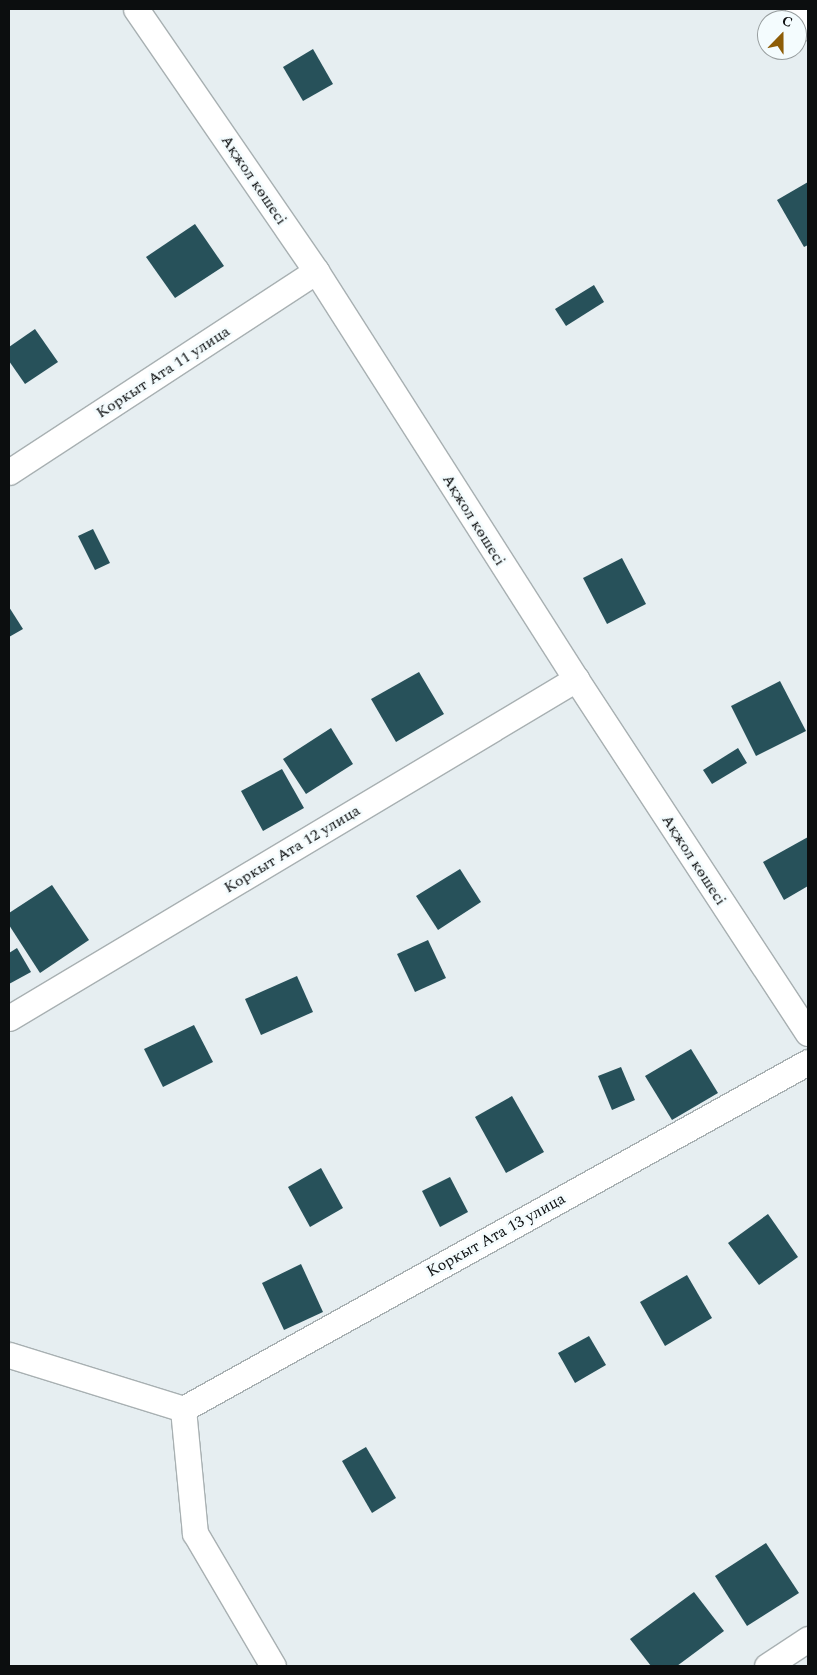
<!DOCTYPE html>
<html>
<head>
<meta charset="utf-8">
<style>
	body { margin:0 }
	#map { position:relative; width:817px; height:1675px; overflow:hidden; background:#e6eef1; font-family:Spectral,serif }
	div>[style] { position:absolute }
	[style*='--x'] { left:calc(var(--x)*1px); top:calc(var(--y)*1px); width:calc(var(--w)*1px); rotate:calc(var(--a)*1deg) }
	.building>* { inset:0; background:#27515a }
	.roads { filter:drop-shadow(1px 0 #a8b0b2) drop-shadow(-1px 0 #a8b0b2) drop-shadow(0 1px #a8b0b2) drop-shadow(0 -1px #a8b0b2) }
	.street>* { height:25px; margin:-12.5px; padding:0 12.5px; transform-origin:12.5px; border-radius:12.5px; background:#fff }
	span { translate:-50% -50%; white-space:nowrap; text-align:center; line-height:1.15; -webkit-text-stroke:5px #f4fcfe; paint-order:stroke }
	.street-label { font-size:16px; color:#0c0e0f }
	.frame { position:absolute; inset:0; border:10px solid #0c0e0f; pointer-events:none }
	.north { position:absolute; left:757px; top:10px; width:50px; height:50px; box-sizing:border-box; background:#f4fcfe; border:1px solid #979d9e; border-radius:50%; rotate:22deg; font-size:14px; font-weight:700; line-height:20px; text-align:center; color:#0c0e0f }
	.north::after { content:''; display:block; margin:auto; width:18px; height:22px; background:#8d5d07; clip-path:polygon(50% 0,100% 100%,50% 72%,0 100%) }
</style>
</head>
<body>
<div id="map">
	<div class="building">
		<i style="clip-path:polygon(313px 49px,333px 84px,303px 101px,283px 67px)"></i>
		<i style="clip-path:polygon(808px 182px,808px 245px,804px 247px,777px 200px)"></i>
		<i style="clip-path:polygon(195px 224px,224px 266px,175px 298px,146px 257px)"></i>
		<i style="clip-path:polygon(594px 285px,604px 302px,566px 326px,555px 309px)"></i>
		<i style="clip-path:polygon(35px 329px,58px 362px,25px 384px,9px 361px,9px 347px)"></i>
		<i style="clip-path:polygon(93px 529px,110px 563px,95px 570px,78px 536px)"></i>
		<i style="clip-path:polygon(622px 558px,646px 604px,607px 624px,583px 578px)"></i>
		<i style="clip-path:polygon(9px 607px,23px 629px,9px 637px)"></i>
		<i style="clip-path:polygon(419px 672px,444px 714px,396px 742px,371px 699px)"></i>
		<i style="clip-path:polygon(780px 681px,806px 731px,756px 756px,731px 706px)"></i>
		<i style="clip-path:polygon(331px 728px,353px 764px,306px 794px,283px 759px)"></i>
		<i style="clip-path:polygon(738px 748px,747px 763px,712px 784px,703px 770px)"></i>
		<i style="clip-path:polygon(282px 769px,304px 808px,263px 831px,241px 791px)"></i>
		<i style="clip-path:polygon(808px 837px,808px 886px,784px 900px,763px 862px)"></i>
		<i style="clip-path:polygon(460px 869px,481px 902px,438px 930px,416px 896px)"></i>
		<i style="clip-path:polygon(52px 885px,89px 940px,40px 973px,9px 925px,9px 913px)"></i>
		<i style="clip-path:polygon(428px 940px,446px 978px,415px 992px,397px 954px)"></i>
		<i style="clip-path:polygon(17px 948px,31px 972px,9px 984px,9px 953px)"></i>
		<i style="clip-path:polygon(297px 976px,313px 1012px,261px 1035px,245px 999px)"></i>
		<i style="clip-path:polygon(194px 1025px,213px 1062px,163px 1087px,144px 1049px)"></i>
		<i style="clip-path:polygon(691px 1049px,718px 1093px,672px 1120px,645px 1076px)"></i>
		<i style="clip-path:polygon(621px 1067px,635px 1100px,612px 1110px,598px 1076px)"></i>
		<i style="clip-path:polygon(512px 1096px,544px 1152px,506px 1173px,475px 1117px)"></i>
		<i style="clip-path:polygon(321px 1168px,343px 1208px,310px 1227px,288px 1187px)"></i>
		<i style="clip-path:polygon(450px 1177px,468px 1212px,440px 1227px,422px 1191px)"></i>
		<i style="clip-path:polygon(768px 1214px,798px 1257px,759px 1285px,728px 1243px)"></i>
		<i style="clip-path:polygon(301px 1264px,323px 1312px,284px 1330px,262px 1283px)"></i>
		<i style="clip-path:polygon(687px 1275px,712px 1318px,665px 1346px,640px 1302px)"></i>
		<i style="clip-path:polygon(589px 1336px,606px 1365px,575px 1383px,558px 1353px)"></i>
		<i style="clip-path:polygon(366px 1447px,396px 1498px,372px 1513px,342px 1461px)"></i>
		<i style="clip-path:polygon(766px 1543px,799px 1593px,747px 1626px,715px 1576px)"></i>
		<i style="clip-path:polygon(694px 1592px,724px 1631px,677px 1666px,651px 1666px,630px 1639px)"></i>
	</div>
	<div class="roads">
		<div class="street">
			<i style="--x:136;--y:9;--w:318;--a:55.5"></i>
			<i style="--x:316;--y:271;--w:484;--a:57.5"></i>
			<i style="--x:576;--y:679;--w:423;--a:56.8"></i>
			<i style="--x:798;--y:9;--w:21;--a:61"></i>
			<i style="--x:9;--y:472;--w:367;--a:-33.2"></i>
			<i style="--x:9;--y:1018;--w:661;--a:-30.87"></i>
			<i style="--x:9;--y:1355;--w:182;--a:17.2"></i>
			<i style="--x:183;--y:1409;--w:715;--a:-29.04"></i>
			<i style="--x:183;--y:1409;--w:125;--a:84.5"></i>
			<i style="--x:195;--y:1533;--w:154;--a:59.6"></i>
			<i style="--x:767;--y:1666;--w:49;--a:-33.4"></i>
		</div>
	</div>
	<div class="street-label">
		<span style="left:254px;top:180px;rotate:56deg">Ақжол көшесі</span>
		<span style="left:163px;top:372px;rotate:-33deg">Коркыт Ата 11 улица</span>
		<span style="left:474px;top:520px;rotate:58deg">Ақжол көшесі</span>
		<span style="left:292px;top:849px;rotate:-31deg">Коркыт Ата 12 улица</span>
		<span style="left:694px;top:860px;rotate:57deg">Ақжол көшесі</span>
		<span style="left:496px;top:1235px;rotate:-29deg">Коркыт Ата 13 улица</span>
	</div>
	<div class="frame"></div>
	<div class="north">С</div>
</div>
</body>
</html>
